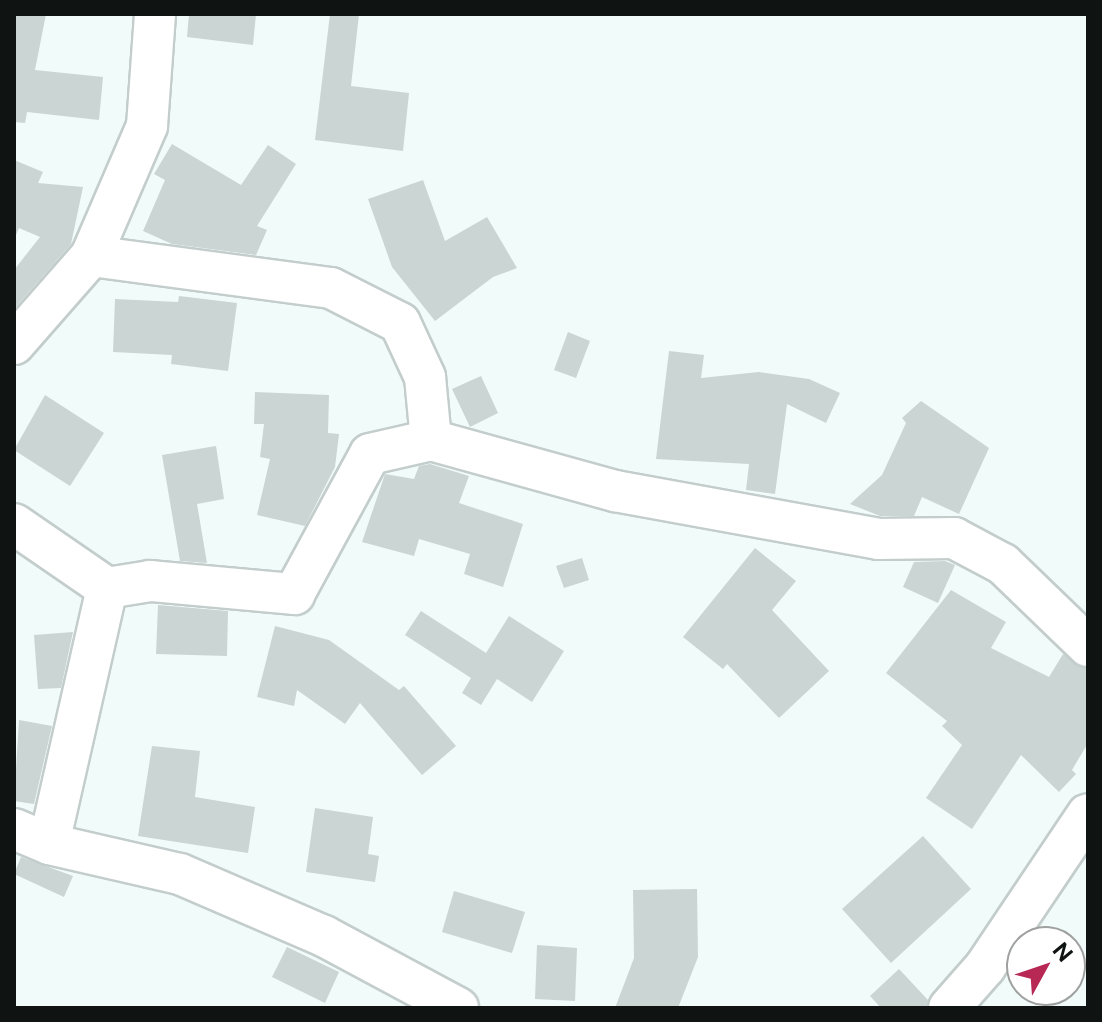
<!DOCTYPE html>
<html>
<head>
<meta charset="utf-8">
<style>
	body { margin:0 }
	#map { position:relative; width:1102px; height:1022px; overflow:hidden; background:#f1fbfa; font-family:"Public Sans",sans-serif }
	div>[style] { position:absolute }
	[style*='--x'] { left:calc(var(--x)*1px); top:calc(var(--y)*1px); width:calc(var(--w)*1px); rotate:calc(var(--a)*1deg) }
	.building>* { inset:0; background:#cbd5d3 }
	.roads { filter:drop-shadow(2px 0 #c3cdcc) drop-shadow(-2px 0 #c3cdcc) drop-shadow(0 2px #c3cdcc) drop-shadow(0 -2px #c3cdcc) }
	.minor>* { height:40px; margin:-20px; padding:0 20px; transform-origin:20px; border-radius:20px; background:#fff }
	span { translate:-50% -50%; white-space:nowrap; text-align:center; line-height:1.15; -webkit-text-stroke:8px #fff; paint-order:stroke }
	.frame { position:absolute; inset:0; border:16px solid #0f1312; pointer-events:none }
	.north { position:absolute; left:1006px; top:926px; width:80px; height:80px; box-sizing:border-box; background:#fff; border:2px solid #9fa1a0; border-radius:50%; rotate:50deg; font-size:22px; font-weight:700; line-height:32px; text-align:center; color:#0f1312 }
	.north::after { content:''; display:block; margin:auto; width:28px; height:36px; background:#b72854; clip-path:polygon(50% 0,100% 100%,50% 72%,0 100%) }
</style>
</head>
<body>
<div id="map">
	<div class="building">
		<i style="clip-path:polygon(14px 14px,46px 14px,35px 70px,103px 77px,99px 120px,27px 112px,25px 123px,14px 122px)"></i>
		<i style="clip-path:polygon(189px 14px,256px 14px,253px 45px,187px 37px)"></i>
		<i style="clip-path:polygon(330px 14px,359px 14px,351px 86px,409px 93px,403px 151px,315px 140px)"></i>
		<i style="clip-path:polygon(172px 144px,241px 185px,268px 145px,296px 164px,257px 226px,267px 230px,256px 255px,172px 244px,143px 231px,165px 180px,154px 174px)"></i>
		<i style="clip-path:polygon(14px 160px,43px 172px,38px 183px,83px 187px,71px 244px,14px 309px,14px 270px,40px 237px,19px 228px,14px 240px)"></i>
		<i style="clip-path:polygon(423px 180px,445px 241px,487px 217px,517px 268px,493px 277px,435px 321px,392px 267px,368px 199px)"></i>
		<i style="clip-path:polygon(179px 296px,237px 303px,228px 371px,171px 364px,172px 355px,113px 352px,115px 299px,178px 302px)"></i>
		<i style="clip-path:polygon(568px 332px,590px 341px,576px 378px,554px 370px)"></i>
		<i style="clip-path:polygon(669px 351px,704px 355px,701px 378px,759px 372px,809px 379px,840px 393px,826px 423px,787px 404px,775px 494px,746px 490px,749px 464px,656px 459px)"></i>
		<i style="clip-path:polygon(481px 376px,498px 413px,470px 427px,452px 389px)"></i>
		<i style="clip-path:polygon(255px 392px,329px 395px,328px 433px,339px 434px,335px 467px,305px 526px,257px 515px,270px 459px,260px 457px,264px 424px,254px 424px)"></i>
		<i style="clip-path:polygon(45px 395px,104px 433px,70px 486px,14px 450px)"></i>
		<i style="clip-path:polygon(921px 401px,989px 448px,959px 514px,922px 497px,914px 516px,880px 516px,850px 504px,882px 475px,906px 423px,902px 418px)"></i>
		<i style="clip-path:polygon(216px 446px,224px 499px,197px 504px,207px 563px,180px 561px,162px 455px)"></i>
		<i style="clip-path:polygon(430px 464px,469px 476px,459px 503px,523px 524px,503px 587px,464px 574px,470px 554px,419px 539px,414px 556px,362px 542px,385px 474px,414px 479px,419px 466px)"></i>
		<i style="clip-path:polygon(755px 548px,796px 581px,772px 610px,829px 671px,779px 718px,727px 664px,723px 669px,683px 637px)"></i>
		<i style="clip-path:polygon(582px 558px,589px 580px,564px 588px,556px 566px)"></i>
		<i style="clip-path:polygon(945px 561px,955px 565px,938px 603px,903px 587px,914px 562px)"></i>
		<i style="clip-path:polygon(951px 590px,1006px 622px,991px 648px,1049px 677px,1063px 654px,1088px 668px,1088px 743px,1072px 770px,1076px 774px,1059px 792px,1021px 755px,972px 829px,926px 798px,962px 745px,942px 726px,947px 721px,886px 673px)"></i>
		<i style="clip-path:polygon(158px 605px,228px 611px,227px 656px,156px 654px)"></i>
		<i style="clip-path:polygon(421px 611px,486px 653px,509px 616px,564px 651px,532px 702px,497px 679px,481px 705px,462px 693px,471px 678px,405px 635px)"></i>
		<i style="clip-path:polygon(275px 626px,329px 640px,399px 690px,404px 686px,456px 746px,422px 775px,360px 703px,345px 724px,297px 690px,294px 706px,257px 697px)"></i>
		<i style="clip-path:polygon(73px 632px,61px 688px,38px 689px,34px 635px)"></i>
		<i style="clip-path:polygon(19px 720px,52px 726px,34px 804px,14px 801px)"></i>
		<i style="clip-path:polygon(152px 746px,200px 751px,195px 797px,255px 807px,248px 853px,138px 836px)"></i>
		<i style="clip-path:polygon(315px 808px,373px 817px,368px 854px,379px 856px,375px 882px,306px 872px)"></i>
		<i style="clip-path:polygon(923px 836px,971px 889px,891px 963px,842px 909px)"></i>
		<i style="clip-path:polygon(21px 857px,73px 876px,64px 897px,14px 874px)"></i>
		<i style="clip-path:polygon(697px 889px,698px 957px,678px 1008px,615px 1008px,634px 958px,633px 890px)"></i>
		<i style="clip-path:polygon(454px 891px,525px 912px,512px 953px,442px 932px)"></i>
		<i style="clip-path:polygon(537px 945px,577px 948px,575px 1001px,535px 999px)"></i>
		<i style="clip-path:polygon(287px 947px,339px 972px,325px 1003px,272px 977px)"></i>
		<i style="clip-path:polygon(899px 969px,928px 1000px,927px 1008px,881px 1008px,870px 996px)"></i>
	</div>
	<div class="roads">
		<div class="minor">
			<i style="--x:91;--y:256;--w:242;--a:7.6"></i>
			<i style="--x:331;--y:288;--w:77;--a:26.9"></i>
			<i style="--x:400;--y:323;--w:60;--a:65.2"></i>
			<i style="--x:425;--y:377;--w:63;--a:84.6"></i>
			<i style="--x:14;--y:344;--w:117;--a:-48.8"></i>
			<i style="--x:91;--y:256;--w:142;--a:-66.7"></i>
			<i style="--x:147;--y:126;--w:112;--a:-85.9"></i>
			<i style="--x:14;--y:524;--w:113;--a:34.5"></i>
			<i style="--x:107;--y:588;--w:262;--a:102.8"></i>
			<i style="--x:107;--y:588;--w:44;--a:-9.2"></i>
			<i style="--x:150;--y:581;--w:145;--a:5.2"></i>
			<i style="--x:294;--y:594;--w:159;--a:-61.5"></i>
			<i style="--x:370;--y:454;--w:63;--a:-12.9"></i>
			<i style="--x:431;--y:440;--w:191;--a:15.5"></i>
			<i style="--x:615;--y:491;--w:267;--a:10.3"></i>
			<i style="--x:878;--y:539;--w:76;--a:-0.8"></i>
			<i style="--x:954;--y:538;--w:55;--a:28"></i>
			<i style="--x:1003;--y:564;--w:118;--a:44"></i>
			<i style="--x:14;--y:829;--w:38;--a:23"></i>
			<i style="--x:49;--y:844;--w:134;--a:12.9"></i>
			<i style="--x:180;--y:874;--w:157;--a:23.3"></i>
			<i style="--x:324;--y:936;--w:152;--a:28.2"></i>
			<i style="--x:949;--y:1008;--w:55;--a:-48.7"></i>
			<i style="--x:985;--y:967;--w:184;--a:-56.1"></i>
		</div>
	</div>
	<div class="frame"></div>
	<div class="north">N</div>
</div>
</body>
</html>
